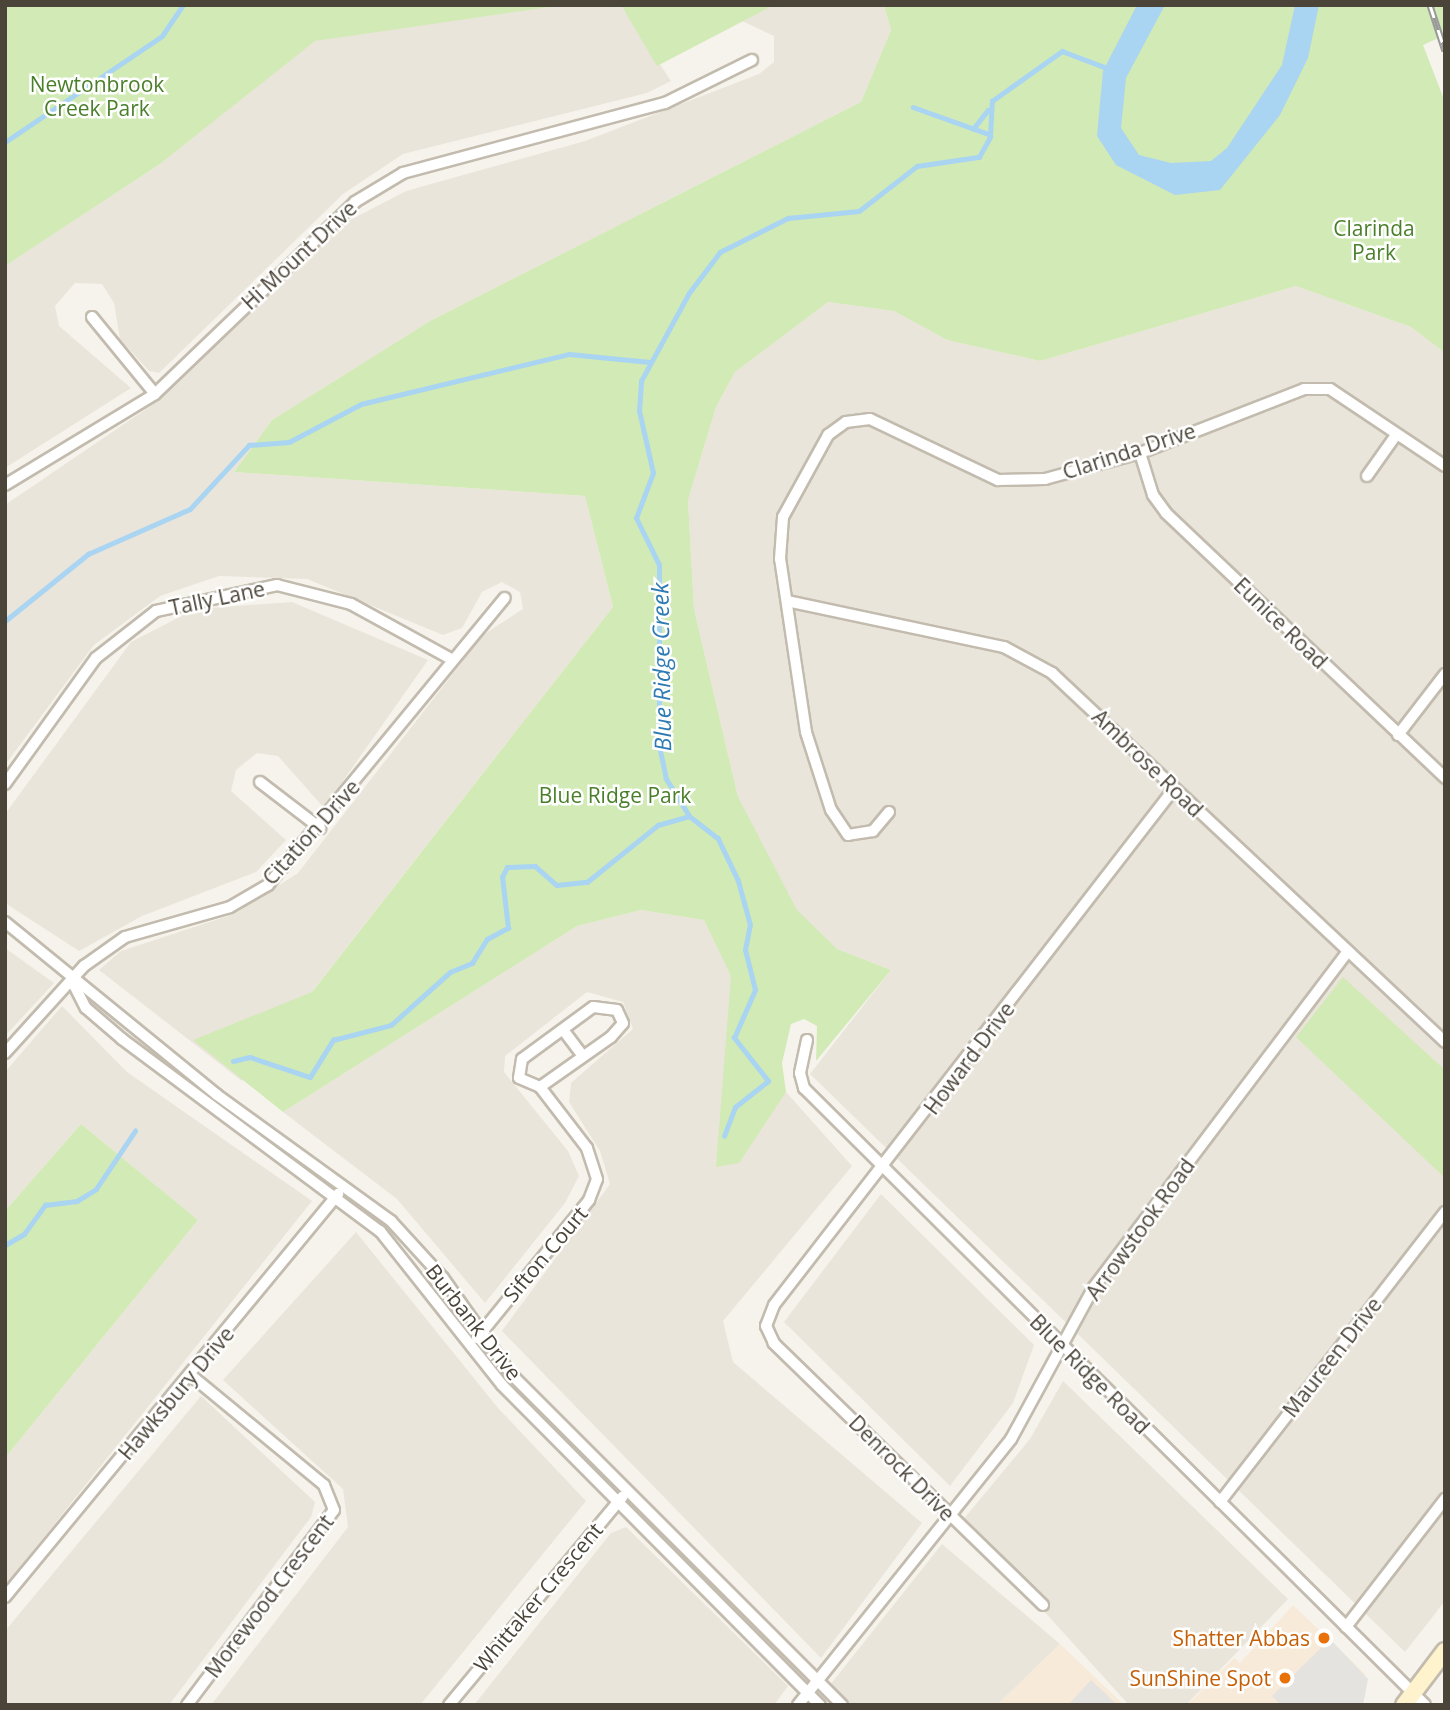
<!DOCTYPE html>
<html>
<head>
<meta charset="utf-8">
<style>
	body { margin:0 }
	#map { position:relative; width:1450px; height:1710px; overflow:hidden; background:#f6f3ec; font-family:"Open Sans",sans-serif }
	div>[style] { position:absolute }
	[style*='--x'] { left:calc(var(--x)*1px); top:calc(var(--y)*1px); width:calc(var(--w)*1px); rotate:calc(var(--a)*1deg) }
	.residential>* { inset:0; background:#eae5da }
	.commercial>* { inset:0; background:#f7ead8 }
	.green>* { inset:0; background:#d2eab5 }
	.parking>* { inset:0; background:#e5e3e0 }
	.water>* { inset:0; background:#a9d4f2 }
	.stream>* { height:4.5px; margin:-2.25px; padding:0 2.25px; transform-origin:2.25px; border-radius:2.25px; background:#a9d4f2 }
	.roads { filter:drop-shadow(2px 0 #c2bbae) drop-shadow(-2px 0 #c2bbae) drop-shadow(0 2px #c2bbae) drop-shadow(0 -2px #c2bbae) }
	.minor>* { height:10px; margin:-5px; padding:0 5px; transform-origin:5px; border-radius:5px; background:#fff }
	.secondary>* { height:16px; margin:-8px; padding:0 8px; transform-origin:8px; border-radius:8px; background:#fff3cd }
	.rail>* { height:7px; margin-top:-3.5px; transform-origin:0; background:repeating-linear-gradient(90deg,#fff 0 13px,#9a9a9a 0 26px); box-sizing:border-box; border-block:2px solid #9a9a9a }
	.dots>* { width:19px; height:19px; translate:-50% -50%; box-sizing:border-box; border:4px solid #fff; border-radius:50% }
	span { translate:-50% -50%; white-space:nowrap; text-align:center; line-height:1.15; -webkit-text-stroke:5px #fff; paint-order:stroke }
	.park-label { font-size:21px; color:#4a7f2a }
	.street-label { font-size:21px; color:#4b4439 }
	.food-label { font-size:21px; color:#c56008 }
	.right { translate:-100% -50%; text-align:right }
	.water-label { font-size:23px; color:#2e7ab2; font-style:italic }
	.frame { position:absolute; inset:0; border:7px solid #4b4439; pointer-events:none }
</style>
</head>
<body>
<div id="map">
	<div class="residential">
		<i style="clip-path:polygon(564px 5px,621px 5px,671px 81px,647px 93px,403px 154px,343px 194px,159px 373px,149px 371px,120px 339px,114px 303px,102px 284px,75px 283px,55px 306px,59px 326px,131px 388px,5px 468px,5px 266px,160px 164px,315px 40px)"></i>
		<i style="clip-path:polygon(774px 5px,884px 5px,891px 30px,861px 102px,430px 321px,272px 420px,234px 472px,585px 496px,613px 607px,242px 1081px,99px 970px,121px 951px,234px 914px,298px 873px,483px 635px,523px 609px,520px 592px,502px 582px,482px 592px,462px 628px,443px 635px,307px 579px,219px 576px,160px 596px,94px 645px,5px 765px,5px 505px,152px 405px,337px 227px,406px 191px,585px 141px,759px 74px,774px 62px,774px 36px,742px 21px)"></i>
		<i style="clip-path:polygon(1296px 286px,1411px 327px,1445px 353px,1445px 1601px,1405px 1652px,810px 1074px,891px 970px,837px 949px,781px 910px,738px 797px,694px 609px,688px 500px,716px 407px,735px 372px,828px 302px,894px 311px,947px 340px,1040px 361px)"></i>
		<i style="clip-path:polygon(292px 602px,428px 660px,324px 808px,278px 756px,257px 753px,236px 770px,231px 791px,286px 840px,256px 872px,142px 916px,79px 951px,5px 903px,5px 814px,131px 642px,195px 609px)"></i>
		<i style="clip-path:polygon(641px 910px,704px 920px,732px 976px,737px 1160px,786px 1092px,852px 1166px,723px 1321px,733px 1362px,922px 1523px,821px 1658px,502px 1331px,610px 1184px,600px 1151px,569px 1102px,571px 1083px,633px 1029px,623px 1002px,587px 992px,505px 1056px,504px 1072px,568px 1151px,579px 1176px,565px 1203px,485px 1303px,397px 1199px,283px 1112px,577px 926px)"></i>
		<i style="clip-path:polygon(5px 948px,54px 983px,5px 1036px)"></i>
		<i style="clip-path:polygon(62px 1006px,127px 1072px,312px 1201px,5px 1586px,5px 1458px,198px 1220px,81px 1124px,5px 1211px,5px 1072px)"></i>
		<i style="clip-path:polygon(881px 1194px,1034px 1345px,1013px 1403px,950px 1486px,784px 1322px)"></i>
		<i style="clip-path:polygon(356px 1232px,498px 1408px,586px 1501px,420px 1705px,211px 1705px,348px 1527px,343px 1489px,223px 1380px)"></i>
		<i style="clip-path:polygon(1063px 1381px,1288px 1599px,1186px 1705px,1129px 1705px,962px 1521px,1030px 1439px)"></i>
		<i style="clip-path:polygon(201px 1396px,315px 1502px,311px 1517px,169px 1705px,5px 1705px,5px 1631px)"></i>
		<i style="clip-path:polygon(626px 1527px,788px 1686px,774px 1705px,474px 1705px,611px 1533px)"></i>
		<i style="clip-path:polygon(942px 1544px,1060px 1644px,997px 1705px,850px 1705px,830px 1685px)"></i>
	</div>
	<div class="commercial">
		<i style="clip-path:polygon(1293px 1605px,1365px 1674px,1363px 1705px,1187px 1705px,1234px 1658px,1240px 1663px)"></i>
		<i style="clip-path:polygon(1060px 1644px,1124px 1705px,997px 1705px)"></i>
	</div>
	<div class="green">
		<i style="clip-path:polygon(5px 5px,564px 5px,315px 41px,160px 164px,5px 266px)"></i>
		<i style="clip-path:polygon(621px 5px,774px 5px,657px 66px)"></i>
		<i style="clip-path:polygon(884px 5px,1445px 5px,1445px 35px,1423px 45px,1445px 102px,1445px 353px,1411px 327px,1296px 286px,1040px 361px,947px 340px,894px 311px,828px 302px,735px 372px,716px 407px,688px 500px,694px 609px,738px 797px,797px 910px,837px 949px,891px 970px,816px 1061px,817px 1026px,804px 1019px,791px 1024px,782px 1063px,786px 1092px,739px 1163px,716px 1167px,731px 976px,704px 920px,641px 910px,577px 926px,283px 1112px,193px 1040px,312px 992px,613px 607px,585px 496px,234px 472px,272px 420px,430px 321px,861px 102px,891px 30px)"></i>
		<i style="clip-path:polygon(1343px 977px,1445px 1070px,1445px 1178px,1296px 1037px)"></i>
		<i style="clip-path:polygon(81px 1124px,198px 1220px,5px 1458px,5px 1211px)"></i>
	</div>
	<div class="parking">
		<i style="clip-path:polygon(1330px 1639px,1368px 1679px,1363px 1705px,1281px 1705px,1272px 1696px)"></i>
		<i style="clip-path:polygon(1091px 1680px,1106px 1694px,1117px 1705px,1068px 1705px)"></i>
	</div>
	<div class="water">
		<i style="clip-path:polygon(1137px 5px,1165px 5px,1126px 78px,1121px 128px,1139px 155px,1171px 163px,1211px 161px,1227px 148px,1282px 65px,1295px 5px,1319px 5px,1308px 58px,1280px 115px,1220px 190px,1175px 195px,1116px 165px,1097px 136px,1103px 71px)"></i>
	</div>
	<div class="stream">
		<i style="--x:913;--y:107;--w:81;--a:19.6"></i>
		<i style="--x:973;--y:129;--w:24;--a:-52"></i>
		<i style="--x:5;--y:142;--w:189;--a:-34"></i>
		<i style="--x:162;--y:36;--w:37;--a:-56"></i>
		<i style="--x:5;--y:621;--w:107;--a:-38.9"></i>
		<i style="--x:88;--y:554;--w:111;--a:-23.8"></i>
		<i style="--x:190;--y:509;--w:87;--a:-47.3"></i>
		<i style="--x:249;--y:445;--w:40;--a:-4.3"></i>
		<i style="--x:289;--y:442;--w:81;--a:-27.8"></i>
		<i style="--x:361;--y:404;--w:214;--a:-13.5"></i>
		<i style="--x:569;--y:354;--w:81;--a:5.6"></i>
		<i style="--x:233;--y:1061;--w:17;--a:-13"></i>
		<i style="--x:250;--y:1057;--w:63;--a:18.4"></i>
		<i style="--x:310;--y:1077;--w:44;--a:-58.1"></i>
		<i style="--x:333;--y:1040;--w:60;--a:-14.5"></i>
		<i style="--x:391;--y:1025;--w:79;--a:-41.9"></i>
		<i style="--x:450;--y:972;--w:24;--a:-22"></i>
		<i style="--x:472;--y:963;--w:28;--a:-58"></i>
		<i style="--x:487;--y:939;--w:24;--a:-28"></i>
		<i style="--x:508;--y:928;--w:51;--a:-96.7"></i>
		<i style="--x:502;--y:877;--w:11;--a:-63"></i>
		<i style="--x:507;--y:867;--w:28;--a:-2"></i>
		<i style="--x:535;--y:866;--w:29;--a:41"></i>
		<i style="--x:557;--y:885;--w:30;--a:-6"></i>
		<i style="--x:587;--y:882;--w:91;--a:-38.8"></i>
		<i style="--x:658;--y:825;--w:32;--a:-16"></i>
		<i style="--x:724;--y:1136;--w:31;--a:-69"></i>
		<i style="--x:735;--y:1107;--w:42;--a:-38.2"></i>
		<i style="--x:768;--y:1081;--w:55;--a:-128.3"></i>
		<i style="--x:734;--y:1038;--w:52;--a:-66.4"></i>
		<i style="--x:755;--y:990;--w:41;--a:-104"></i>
		<i style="--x:745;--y:950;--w:25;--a:-79"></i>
		<i style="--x:750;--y:925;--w:46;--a:-105.3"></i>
		<i style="--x:738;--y:881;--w:47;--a:-115.5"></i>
		<i style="--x:718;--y:839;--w:37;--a:-142"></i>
		<i style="--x:689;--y:816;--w:44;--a:-121.9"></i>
		<i style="--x:666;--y:779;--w:33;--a:-102"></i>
		<i style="--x:659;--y:747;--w:182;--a:-90"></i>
		<i style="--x:659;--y:565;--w:52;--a:-116.1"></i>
		<i style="--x:636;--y:518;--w:48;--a:-69.3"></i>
		<i style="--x:653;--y:473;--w:64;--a:-102.7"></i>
		<i style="--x:639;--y:411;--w:30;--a:-86"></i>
		<i style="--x:641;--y:381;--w:100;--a:-61.4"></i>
		<i style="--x:689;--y:293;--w:51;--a:-52.9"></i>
		<i style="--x:720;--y:252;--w:76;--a:-26.6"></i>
		<i style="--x:788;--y:218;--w:71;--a:-5.6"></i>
		<i style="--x:859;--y:211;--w:73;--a:-37.8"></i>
		<i style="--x:917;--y:166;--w:63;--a:-8.3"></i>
		<i style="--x:979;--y:157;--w:23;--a:-61"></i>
		<i style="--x:990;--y:137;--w:36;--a:-87"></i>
		<i style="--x:992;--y:101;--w:86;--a:-35.5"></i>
		<i style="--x:1062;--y:51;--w:48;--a:20.7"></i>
		<i style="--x:5;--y:1245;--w:22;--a:-30"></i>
		<i style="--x:24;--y:1234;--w:36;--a:-54"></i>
		<i style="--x:45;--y:1205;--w:32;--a:-7"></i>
		<i style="--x:77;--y:1201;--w:22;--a:-32"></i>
		<i style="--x:96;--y:1189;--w:70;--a:-56.1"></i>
	</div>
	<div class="roads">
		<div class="minor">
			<i style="--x:92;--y:317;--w:99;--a:50.7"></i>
			<i style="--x:1140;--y:453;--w:44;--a:72.8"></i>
			<i style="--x:1153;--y:495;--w:22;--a:54"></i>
			<i style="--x:1166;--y:513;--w:385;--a:43.5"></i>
			<i style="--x:1367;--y:476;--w:50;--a:-54.7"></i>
			<i style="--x:5;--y:485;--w:175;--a:-31.2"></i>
			<i style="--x:155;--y:394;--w:277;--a:-43.8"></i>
			<i style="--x:355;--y:202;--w:56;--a:-31.1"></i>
			<i style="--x:403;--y:173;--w:271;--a:-15"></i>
			<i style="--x:665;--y:103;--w:97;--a:-26.3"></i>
			<i style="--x:787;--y:601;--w:222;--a:12"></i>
			<i style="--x:1004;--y:647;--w:55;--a:28.4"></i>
			<i style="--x:1052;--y:673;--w:539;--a:43.2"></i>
			<i style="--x:1398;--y:735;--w:77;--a:-52.4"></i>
			<i style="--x:260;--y:782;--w:76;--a:37.5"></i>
			<i style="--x:5;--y:784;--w:155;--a:-54.2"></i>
			<i style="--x:96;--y:658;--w:76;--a:-38.1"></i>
			<i style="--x:156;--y:611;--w:124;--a:-12.1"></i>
			<i style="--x:277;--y:585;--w:76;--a:14.4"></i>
			<i style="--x:351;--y:604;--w:114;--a:28.8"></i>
			<i style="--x:889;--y:812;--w:25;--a:130"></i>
			<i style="--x:873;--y:831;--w:25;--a:171"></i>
			<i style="--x:848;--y:835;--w:30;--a:-124"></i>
			<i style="--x:831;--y:810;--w:82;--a:-107.8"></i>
			<i style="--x:806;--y:732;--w:175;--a:-98.5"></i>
			<i style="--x:780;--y:559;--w:42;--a:-85.9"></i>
			<i style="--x:783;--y:517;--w:94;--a:-61.2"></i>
			<i style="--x:828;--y:435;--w:22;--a:-36"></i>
			<i style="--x:846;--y:422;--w:24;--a:-7"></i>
			<i style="--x:870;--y:419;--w:142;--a:25.5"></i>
			<i style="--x:998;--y:480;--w:47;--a:-1.2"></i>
			<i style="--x:1045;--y:479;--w:98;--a:-15.3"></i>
			<i style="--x:1140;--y:453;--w:176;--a:-21.3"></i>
			<i style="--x:1304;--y:389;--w:26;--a:0"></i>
			<i style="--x:1330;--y:389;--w:138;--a:33.8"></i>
			<i style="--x:5;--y:922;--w:274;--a:39.2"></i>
			<i style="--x:217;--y:1095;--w:215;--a:35.9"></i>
			<i style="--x:391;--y:1221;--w:77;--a:47.6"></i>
			<i style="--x:443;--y:1278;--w:118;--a:54.7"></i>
			<i style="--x:511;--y:1374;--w:468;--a:45"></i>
			<i style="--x:73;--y:983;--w:28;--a:63"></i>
			<i style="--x:86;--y:1008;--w:48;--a:40.7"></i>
			<i style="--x:122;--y:1039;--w:322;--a:36.7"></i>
			<i style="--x:380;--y:1231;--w:196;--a:51.6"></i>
			<i style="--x:502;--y:1385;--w:451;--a:45.2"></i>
			<i style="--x:564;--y:1031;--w:31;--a:53"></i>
			<i style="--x:807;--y:1040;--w:34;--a:102"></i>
			<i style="--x:800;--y:1073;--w:16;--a:75"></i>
			<i style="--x:804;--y:1088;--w:875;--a:44.81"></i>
			<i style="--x:5;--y:1053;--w:118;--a:-47.8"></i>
			<i style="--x:84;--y:966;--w:50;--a:-35.3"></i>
			<i style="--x:125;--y:937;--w:109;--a:-15.9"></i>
			<i style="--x:230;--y:907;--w:44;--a:-30.1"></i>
			<i style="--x:268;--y:885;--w:372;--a:-50.5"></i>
			<i style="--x:477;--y:1338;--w:178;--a:-50.9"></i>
			<i style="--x:589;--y:1200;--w:22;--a:-69"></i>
			<i style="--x:597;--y:1179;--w:33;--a:-108"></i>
			<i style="--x:587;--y:1148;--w:77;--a:-127.6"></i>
			<i style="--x:540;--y:1087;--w:87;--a:-35.2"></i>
			<i style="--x:611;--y:1037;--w:18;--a:-49"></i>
			<i style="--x:623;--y:1023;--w:14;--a:-115"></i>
			<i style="--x:617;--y:1010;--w:24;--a:-173"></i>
			<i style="--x:593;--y:1007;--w:88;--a:143.8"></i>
			<i style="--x:522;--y:1059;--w:19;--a:99"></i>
			<i style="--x:519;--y:1078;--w:23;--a:23"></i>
			<i style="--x:1220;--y:1502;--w:367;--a:-52.2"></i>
			<i style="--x:5;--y:1597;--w:523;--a:-50.43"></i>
			<i style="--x:1043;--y:1605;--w:376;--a:-135.8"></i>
			<i style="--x:774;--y:1343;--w:19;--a:-115"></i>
			<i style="--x:766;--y:1326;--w:22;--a:-69"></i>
			<i style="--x:774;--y:1305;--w:651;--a:-52.23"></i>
			<i style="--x:1346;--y:1627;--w:162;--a:-52.3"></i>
			<i style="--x:187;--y:1705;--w:244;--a:-53"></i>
			<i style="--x:334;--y:1510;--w:27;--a:-112"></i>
			<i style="--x:324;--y:1485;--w:170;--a:-140.5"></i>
			<i style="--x:449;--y:1705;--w:271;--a:-50.2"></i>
			<i style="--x:798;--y:1705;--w:341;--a:-51.3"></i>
			<i style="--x:1011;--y:1439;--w:173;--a:-61.4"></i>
			<i style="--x:1094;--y:1287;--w:421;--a:-52.9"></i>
		</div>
		<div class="secondary">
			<i style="--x:1404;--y:1705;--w:68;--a:-52.8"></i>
		</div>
	</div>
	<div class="rail">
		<i style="--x:1430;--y:5;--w:48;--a:71.9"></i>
	</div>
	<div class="dots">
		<i style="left:1324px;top:1638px;background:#e8710a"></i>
		<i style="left:1285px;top:1678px;background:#e8710a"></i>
	</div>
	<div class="park-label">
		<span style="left:97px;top:96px">Newtonbrook<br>Creek Park</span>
		<span style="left:1374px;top:240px">Clarinda<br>Park</span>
		<span style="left:615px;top:795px">Blue Ridge Park</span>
	</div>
	<div class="street-label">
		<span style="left:299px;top:255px;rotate:-43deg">Hi Mount Drive</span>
		<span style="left:1129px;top:451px;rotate:-18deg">Clarinda Drive</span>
		<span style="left:217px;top:598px;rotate:-12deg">Tally Lane</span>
		<span style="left:1281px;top:623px;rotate:44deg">Eunice Road</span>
		<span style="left:1148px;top:763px;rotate:44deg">Ambrose Road</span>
		<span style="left:311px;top:832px;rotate:-48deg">Citation Drive</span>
		<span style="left:969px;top:1058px;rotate:-53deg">Howard Drive</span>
		<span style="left:1140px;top:1229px;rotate:-54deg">Arrowstook Road</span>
		<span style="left:545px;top:1254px;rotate:-50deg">Sifton Court</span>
		<span style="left:474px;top:1322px;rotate:52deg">Burbank Drive</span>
		<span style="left:1332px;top:1357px;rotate:-52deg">Maureen Drive</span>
		<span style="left:1090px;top:1374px;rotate:45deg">Blue Ridge Road</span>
		<span style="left:176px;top:1393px;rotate:-50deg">Hawksbury Drive</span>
		<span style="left:902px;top:1468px;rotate:45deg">Denrock Drive</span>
		<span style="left:269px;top:1596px;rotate:-53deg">Morewood Crescent</span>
		<span style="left:538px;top:1597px;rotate:-50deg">Whittaker Crescent</span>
	</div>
	<div class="food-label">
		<span class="right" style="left:1310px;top:1638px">Shatter Abbas</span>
		<span class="right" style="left:1271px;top:1678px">SunShine Spot</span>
	</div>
	<div class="water-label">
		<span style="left:661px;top:667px;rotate:-91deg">Blue Ridge Creek</span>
	</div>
	<div class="frame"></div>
</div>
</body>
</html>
